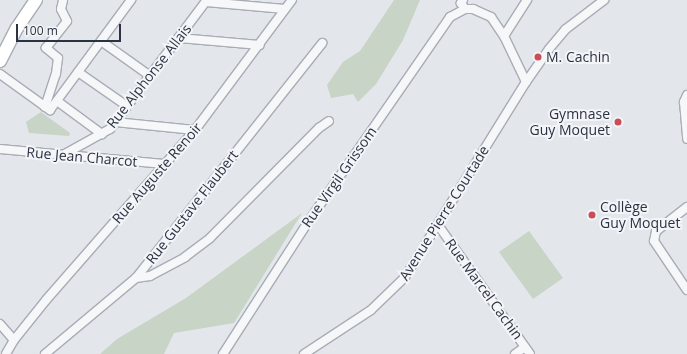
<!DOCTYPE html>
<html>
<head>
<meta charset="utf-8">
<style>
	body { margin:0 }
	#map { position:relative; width:687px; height:354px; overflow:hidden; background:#e3e6eb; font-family:"Open Sans",sans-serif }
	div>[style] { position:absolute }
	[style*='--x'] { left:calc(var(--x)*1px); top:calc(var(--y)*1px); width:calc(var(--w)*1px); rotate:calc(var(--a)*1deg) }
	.green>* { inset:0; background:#c8d4c5 }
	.roads { filter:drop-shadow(1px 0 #a8adb5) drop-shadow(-1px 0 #a8adb5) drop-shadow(0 1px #a8adb5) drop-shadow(0 -1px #a8adb5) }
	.street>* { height:8px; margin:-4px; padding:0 4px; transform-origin:4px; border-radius:4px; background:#f6f7f9 }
	.secondary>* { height:12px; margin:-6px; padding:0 6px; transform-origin:6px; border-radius:6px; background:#fff }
	.dots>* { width:11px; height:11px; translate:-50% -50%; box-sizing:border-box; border:2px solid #f3f5f8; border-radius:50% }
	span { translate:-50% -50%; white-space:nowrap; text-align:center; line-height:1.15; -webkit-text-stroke:4px #f3f5f8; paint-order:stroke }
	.poi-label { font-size:14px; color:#2b3343 }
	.left { translate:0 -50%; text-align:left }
	.right { translate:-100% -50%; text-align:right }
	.street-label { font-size:14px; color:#2b3343 }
	.scale { position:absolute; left:16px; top:24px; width:105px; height:18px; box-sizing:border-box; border:2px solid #2b3343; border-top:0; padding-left:5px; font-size:12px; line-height:14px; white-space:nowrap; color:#2b3343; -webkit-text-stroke:3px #f3f5f8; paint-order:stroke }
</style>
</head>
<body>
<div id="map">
	<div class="green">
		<i style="clip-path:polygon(394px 0,420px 0,403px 40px,376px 84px,358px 102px,353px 94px,331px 98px,327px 85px,343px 62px,360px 51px)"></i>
		<i style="clip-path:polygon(41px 112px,70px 133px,69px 136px,29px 133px,26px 122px)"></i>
		<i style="clip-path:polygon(302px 213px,234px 323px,174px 333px,164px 354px,100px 354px,117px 339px,186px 298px)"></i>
		<i style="clip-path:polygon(529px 231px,563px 278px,533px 299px,499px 252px)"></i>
	</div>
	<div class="roads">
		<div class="street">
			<i style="--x:463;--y:0;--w:4;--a:124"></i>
			<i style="--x:461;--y:3;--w:7;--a:56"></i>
			<i style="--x:206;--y:2;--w:79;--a:5.1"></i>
			<i style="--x:504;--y:36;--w:43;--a:-57.4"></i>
			<i style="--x:179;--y:38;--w:81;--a:4.9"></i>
			<i style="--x:101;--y:41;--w:60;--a:35.5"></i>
			<i style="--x:78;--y:72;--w:60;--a:34.8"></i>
			<i style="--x:0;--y:74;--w:62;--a:35.8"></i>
			<i style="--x:50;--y:110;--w:137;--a:-53.6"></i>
			<i style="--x:687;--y:95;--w:8;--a:113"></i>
			<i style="--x:684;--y:102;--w:37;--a:85"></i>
			<i style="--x:57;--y:101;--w:56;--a:36.3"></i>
			<i style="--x:45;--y:107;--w:35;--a:-72"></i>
			<i style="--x:56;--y:74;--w:16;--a:-83"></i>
			<i style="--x:58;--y:58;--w:16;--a:-140"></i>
			<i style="--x:46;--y:48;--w:34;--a:-52"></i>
			<i style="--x:67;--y:21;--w:13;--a:-117"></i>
			<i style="--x:61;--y:9;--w:9;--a:-77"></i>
			<i style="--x:115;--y:122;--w:80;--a:5.7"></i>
			<i style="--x:0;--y:149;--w:165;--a:5.2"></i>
			<i style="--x:63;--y:155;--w:54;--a:-29"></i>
			<i style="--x:110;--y:129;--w:161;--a:-53.1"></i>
			<i style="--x:687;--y:207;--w:39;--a:142"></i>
			<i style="--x:656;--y:231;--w:10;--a:101"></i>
			<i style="--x:654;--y:241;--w:59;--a:56"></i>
			<i style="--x:438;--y:225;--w:158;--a:54.5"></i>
			<i style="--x:136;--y:278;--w:14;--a:-8"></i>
			<i style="--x:150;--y:276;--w:40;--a:-28"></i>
			<i style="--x:185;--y:257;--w:31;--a:-37"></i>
			<i style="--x:210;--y:238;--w:155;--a:-45.3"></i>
			<i style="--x:319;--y:128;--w:12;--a:-35"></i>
			<i style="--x:0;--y:324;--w:21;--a:49"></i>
			<i style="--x:14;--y:340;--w:16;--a:120"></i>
			<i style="--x:14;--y:340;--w:51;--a:-51.3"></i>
			<i style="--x:46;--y:300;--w:226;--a:-48.8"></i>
			<i style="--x:195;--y:130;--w:162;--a:-53.3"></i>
			<i style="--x:45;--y:354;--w:119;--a:-39.9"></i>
			<i style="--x:136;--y:278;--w:300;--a:-51.6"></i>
			<i style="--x:223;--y:354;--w:153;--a:-57.2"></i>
			<i style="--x:306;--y:225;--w:253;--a:-55.3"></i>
			<i style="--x:450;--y:17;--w:17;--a:-28"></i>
			<i style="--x:465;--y:9;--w:8;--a:0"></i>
			<i style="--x:473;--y:9;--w:20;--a:24"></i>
			<i style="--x:491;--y:17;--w:23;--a:56"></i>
			<i style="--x:504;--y:36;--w:51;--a:64.4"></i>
			<i style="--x:304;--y:354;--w:80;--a:-33.3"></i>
			<i style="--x:371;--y:310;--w:47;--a:-44.1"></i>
			<i style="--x:405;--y:277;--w:229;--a:-58.2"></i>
			<i style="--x:526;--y:82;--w:40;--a:-55.1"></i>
			<i style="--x:549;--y:49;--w:26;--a:-50"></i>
			<i style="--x:566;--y:29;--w:48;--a:-37.3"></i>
			<i style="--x:515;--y:354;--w:12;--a:-35"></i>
		</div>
		<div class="secondary">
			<i style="--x:0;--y:61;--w:37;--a:-63"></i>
			<i style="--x:17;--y:28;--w:34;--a:-56"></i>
		</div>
	</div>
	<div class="dots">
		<i style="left:538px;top:57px;background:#ca4e5a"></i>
		<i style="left:618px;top:122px;background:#ca4e5a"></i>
		<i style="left:592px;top:215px;background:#ca4e5a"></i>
	</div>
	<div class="poi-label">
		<span class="left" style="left:546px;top:57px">M. Cachin</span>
		<span class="right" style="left:610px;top:122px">Gymnase<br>Guy Moquet</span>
		<span class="left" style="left:600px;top:215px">Collège<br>Guy Moquet</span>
	</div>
	<div class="street-label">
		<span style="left:149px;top:76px;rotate:-52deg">Rue Alphonse Allais</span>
		<span style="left:82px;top:157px;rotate:5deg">Rue Jean Charcot</span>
		<span style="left:157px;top:173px;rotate:-49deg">Rue Auguste Renoir</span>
		<span style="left:339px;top:177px;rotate:-55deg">Rue Virgil Grissom</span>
		<span style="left:192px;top:207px;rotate:-52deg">Rue Gustave Flaubert</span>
		<span style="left:444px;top:213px;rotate:-58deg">Avenue Pierre Courtade</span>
		<span style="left:484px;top:289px;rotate:54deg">Rue Marcel Cachin</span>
	</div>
	<div class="scale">100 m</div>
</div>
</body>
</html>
